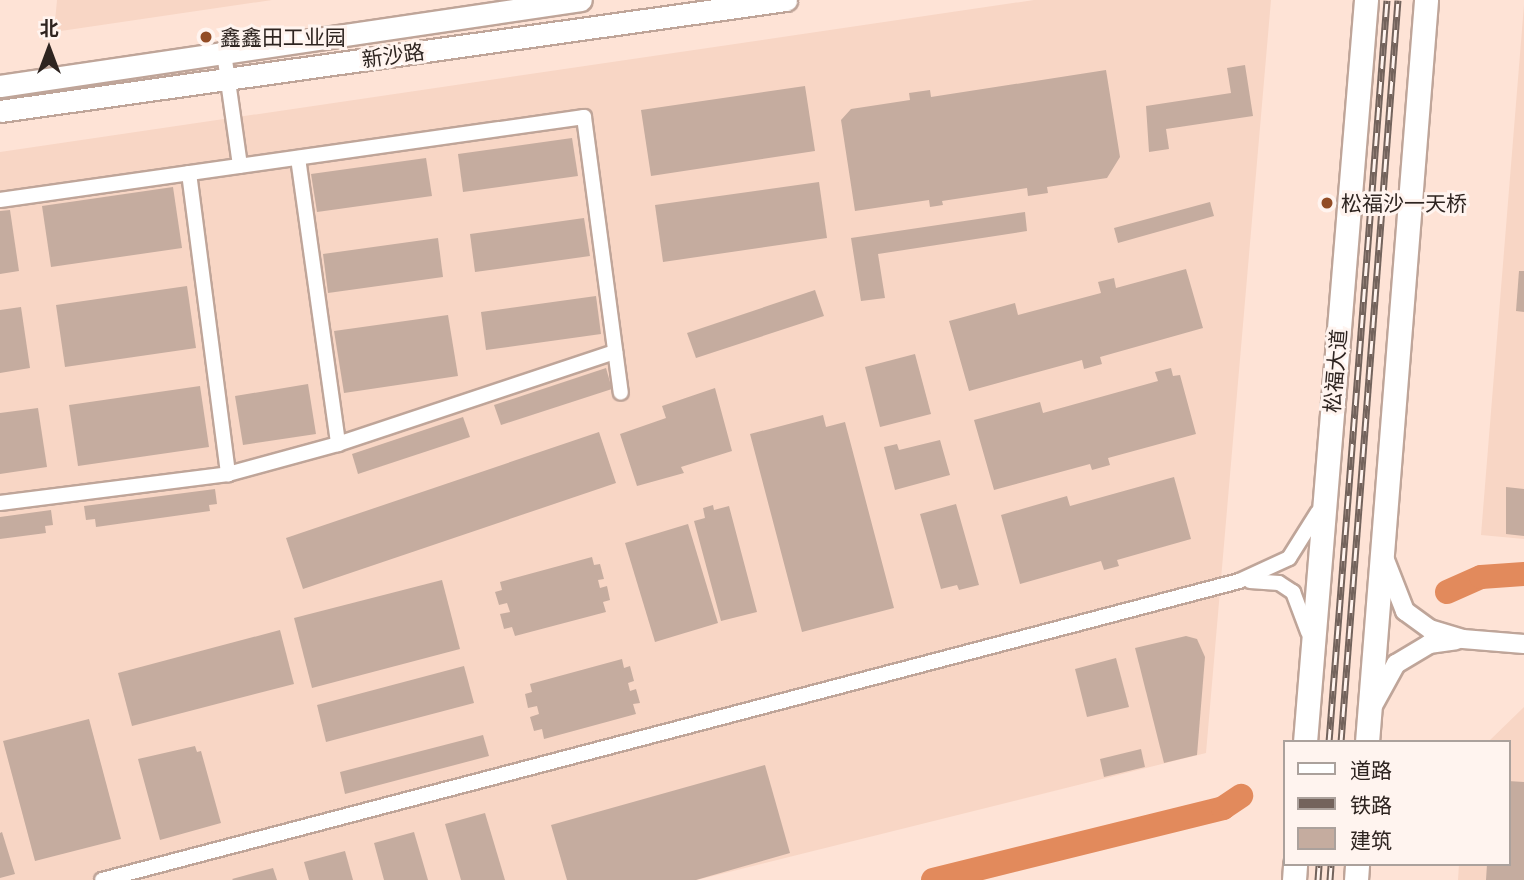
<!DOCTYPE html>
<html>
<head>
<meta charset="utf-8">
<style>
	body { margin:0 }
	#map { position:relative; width:1524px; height:880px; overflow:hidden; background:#fee3d6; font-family:"Open Sans","Noto Sans SC",sans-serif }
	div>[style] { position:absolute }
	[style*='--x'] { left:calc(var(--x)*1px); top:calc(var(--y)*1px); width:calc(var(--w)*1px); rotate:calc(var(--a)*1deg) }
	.built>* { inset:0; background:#f8d6c5 }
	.river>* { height:24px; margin:-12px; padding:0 12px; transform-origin:12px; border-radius:12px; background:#e28a5c }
	.building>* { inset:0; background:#c5ac9f }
	.roads { filter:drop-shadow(2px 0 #bfa599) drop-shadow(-2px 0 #bfa599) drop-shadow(0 2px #bfa599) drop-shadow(0 -2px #bfa599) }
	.minor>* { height:14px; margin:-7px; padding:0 7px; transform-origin:7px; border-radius:7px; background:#fff }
	.tertiary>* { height:18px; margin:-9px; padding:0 9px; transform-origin:9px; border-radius:9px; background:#fff }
	.secondary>* { height:21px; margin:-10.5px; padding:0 10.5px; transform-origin:10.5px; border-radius:10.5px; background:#fff }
	.primary>* { height:23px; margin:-11.5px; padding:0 11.5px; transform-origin:11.5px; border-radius:11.5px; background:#fff }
	.rail>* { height:7px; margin-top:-3.5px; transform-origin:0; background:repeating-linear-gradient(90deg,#fff4ef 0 13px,#73635c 0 26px); box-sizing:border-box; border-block:2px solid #73635c }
	.dots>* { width:19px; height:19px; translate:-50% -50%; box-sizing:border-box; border:4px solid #fff4ef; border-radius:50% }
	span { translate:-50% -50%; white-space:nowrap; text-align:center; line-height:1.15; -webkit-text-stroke:6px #fff4ef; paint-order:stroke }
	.poi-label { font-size:21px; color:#2e2420 }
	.left { translate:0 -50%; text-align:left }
	.street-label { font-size:21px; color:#2e2420 }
	.legend { position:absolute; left:1283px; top:740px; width:228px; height:126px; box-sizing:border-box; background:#fff4ef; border:2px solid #aba19c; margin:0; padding:9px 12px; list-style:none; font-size:21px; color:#2e2420 }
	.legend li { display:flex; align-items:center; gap:14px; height:35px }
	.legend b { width:35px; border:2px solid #aba19c }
	.north { position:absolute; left:14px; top:14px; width:70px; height:70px; -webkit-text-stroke:5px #fff4ef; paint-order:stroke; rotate:0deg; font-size:19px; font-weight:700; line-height:28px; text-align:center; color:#2e2420 }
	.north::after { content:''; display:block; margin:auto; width:24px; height:32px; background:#2e2420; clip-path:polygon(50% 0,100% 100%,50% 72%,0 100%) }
</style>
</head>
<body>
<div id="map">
	<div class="built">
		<i style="clip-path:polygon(57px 0,272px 0,54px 32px)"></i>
		<i style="clip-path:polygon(1034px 0,1271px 0,1206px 753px,697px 880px,0 880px,0 152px)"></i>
		<i style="clip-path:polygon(1524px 5px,1524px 539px,1481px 535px)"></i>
		<i style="clip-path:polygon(1524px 707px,1524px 880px,1458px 880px,1459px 864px,1508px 864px,1508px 742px,1488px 742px)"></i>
	</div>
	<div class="river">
		<i style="--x:1447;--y:592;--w:37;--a:-24"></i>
		<i style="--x:1481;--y:577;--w:43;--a:-4"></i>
		<i style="--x:933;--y:880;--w:299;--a:-13.9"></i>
		<i style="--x:1223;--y:808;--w:22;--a:-34"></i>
	</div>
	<div class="building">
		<i style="clip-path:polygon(1245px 65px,1253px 116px,1166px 129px,1169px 149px,1149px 152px,1146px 106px,1231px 93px,1227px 68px)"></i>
		<i style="clip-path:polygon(1106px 70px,1120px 157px,1107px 178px,1047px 187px,1048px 193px,1028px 196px,1027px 188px,942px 201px,943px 205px,930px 207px,929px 200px,855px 211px,841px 120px,851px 109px,910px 100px,909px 93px,930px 90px,931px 97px)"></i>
		<i style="clip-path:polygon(805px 86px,815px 151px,651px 176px,641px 110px)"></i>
		<i style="clip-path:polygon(572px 138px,578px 176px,463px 192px,458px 154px)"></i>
		<i style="clip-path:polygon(426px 158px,432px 196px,317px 212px,311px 174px)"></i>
		<i style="clip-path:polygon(819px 182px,827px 238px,663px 262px,655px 205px)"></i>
		<i style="clip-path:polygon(173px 187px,182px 248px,51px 267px,42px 206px)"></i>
		<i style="clip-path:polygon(1210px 202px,1214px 216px,1118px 243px,1114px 228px)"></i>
		<i style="clip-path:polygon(10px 210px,19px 271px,0 274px,0 211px)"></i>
		<i style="clip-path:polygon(1025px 212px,1027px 231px,878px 254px,885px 298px,861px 301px,851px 238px)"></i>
		<i style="clip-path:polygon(584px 218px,590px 256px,475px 272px,470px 234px)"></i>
		<i style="clip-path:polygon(438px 238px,443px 277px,328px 293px,323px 254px)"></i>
		<i style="clip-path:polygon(1186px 269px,1203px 328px,1100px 357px,1102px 364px,1084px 369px,1082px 360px,969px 391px,949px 321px,1015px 303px,1018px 315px,1101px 293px,1098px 282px,1114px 278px,1116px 288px)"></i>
		<i style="clip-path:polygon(1519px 271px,1524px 271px,1524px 312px,1516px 311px)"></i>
		<i style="clip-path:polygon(187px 286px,196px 348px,65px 367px,56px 305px)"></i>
		<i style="clip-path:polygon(815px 290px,824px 316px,696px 358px,687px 333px)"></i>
		<i style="clip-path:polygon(596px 296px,601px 334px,486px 350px,481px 312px)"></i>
		<i style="clip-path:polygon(21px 307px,30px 368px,0 373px,0 310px)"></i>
		<i style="clip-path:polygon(448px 315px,458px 376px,344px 393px,334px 331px)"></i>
		<i style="clip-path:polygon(915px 354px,931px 414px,880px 427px,865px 367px)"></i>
		<i style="clip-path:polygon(606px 368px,612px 389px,501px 425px,494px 405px)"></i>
		<i style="clip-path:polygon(1171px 368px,1173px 376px,1180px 375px,1196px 434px,1108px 458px,1110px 465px,1092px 470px,1090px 464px,994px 490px,974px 420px,1040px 402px,1043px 413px,1158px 381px,1155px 372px)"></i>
		<i style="clip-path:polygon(308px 384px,316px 434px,243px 445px,235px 396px)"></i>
		<i style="clip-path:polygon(200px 386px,209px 447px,78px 466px,69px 405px)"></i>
		<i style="clip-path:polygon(715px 388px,732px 451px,681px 467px,684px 473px,637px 486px,620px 434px,666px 418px,662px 406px)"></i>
		<i style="clip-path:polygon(38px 408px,47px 467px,0 474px,0 413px)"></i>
		<i style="clip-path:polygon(823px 415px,826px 427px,845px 422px,894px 608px,802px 632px,750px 434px)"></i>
		<i style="clip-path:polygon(463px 417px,470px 437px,358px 474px,352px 454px)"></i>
		<i style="clip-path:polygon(599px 432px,616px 483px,303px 589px,286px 538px)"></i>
		<i style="clip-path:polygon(940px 440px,950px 475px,895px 490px,884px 447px,897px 444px,899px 450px)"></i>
		<i style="clip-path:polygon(1174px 477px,1191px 539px,1117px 560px,1119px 566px,1104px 570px,1101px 561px,1020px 584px,1001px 515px,1067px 496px,1070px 506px)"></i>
		<i style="clip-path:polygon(1506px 487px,1524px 489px,1524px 536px,1506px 534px)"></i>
		<i style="clip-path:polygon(215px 489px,217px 504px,209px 505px,210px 511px,96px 527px,95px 519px,86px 520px,84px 506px)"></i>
		<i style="clip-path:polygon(956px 504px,979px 585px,959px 590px,957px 585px,941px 589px,920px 514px)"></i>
		<i style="clip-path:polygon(713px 505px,714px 510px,729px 506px,757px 612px,721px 621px,694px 521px,705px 518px,703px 508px)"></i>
		<i style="clip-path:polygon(51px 510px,53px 525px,45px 526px,46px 533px,0 539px,0 517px)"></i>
		<i style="clip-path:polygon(688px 524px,718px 623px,655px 642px,625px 543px)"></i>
		<i style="clip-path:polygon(592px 557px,594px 565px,600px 564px,604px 579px,598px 580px,600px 588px,607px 586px,610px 600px,603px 602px,606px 612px,515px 636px,512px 627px,504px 629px,500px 614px,510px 612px,507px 603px,499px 605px,495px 592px,502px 590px,500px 582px)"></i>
		<i style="clip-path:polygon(442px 580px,460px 649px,312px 688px,294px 618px)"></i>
		<i style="clip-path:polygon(280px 630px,294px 684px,132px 726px,118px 673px)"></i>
		<i style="clip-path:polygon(1186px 636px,1197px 639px,1205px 657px,1197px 755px,1164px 763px,1135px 648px)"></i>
		<i style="clip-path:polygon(1116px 658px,1129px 707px,1087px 717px,1075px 669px)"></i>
		<i style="clip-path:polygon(622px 659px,624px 668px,630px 666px,634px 681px,628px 683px,630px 691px,636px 689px,640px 703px,633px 704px,636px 714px,544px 739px,542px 729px,534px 731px,530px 717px,539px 714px,537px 706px,528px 708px,525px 694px,532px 692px,530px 684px)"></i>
		<i style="clip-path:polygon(464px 666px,474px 703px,326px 742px,317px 705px)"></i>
		<i style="clip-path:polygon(89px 719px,121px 839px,35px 861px,3px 741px)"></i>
		<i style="clip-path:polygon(483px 735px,489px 756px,345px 794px,340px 772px)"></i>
		<i style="clip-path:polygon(195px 746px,197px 752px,201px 751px,221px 823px,160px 840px,138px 759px)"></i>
		<i style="clip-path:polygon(1141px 749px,1145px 767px,1104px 777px,1100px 759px)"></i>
		<i style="clip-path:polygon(765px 765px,790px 853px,696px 880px,567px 880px,551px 825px)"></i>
		<i style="clip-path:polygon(1508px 781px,1524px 782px,1524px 880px,1486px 880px,1487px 864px,1508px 864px)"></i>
		<i style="clip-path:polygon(485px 813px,505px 880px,461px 880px,445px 824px)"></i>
		<i style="clip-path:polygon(2px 832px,15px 874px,0 878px,0 833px)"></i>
		<i style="clip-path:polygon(414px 832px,428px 880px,384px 880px,374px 843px)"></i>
		<i style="clip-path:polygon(345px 851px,353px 880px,309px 880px,304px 862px)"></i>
		<i style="clip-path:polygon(273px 868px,277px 880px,233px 880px,232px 879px)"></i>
	</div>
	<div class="roads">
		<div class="minor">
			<i style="--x:224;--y:53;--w:114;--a:81.9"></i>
			<i style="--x:298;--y:158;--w:289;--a:82"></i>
			<i style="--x:189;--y:173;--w:304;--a:82.6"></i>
			<i style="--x:0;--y:200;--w:590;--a:-8.09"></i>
			<i style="--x:584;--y:117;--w:278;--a:82.4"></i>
			<i style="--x:0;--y:503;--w:230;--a:-7.2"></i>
			<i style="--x:228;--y:474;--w:114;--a:-15.3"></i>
			<i style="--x:338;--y:444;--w:292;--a:-18.4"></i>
			<i style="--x:1250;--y:581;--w:29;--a:4"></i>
			<i style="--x:1279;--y:583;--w:17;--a:33"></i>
			<i style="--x:1293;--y:592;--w:43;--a:69.4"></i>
			<i style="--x:102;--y:880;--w:1176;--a:-14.73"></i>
			<i style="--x:1239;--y:581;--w:55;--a:-24.7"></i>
			<i style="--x:1289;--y:558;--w:54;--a:-57.8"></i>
		</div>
		<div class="tertiary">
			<i style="--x:1385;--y:560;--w:55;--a:68.6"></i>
			<i style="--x:1405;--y:611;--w:31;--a:36"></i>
			<i style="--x:1430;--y:629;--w:34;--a:17"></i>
			<i style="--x:1463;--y:639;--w:61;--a:4.7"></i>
			<i style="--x:1374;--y:704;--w:46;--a:-61.2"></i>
			<i style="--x:1396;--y:664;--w:39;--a:-31"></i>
			<i style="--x:1429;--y:644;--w:27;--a:-8"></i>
		</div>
		<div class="secondary">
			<i style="--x:0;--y:86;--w:587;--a:-8.42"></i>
			<i style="--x:0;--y:111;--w:794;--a:-8.04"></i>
		</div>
		<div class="primary">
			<i style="--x:1305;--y:742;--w:745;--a:-85.3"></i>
			<i style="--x:1367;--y:742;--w:744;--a:-85.45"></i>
			<i style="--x:1294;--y:880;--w:16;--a:-86"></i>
			<i style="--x:1356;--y:880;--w:16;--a:-86"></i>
		</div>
	</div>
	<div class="rail">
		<i style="--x:1329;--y:742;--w:744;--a:-85.53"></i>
		<i style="--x:1341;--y:742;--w:744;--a:-85.61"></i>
		<i style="--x:1318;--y:880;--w:16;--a:-86"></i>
		<i style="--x:1330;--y:880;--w:16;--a:-86"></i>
	</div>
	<div class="dots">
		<i style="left:206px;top:37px;background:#924c25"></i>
		<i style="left:1327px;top:203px;background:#924c25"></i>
	</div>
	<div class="poi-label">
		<span class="left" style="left:220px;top:37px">鑫鑫田工业园</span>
		<span class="left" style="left:1341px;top:203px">松福沙一天桥</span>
	</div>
	<div class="street-label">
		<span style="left:393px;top:55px;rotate:-8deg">新沙路</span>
		<span style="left:1335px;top:371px;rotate:-85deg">松福大道</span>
	</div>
	<ul class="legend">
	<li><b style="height:9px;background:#fff"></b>道路</li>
	<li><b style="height:9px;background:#73635c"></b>铁路</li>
	<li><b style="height:19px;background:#c5ac9f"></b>建筑</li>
	</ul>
	<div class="north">北</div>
</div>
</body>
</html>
